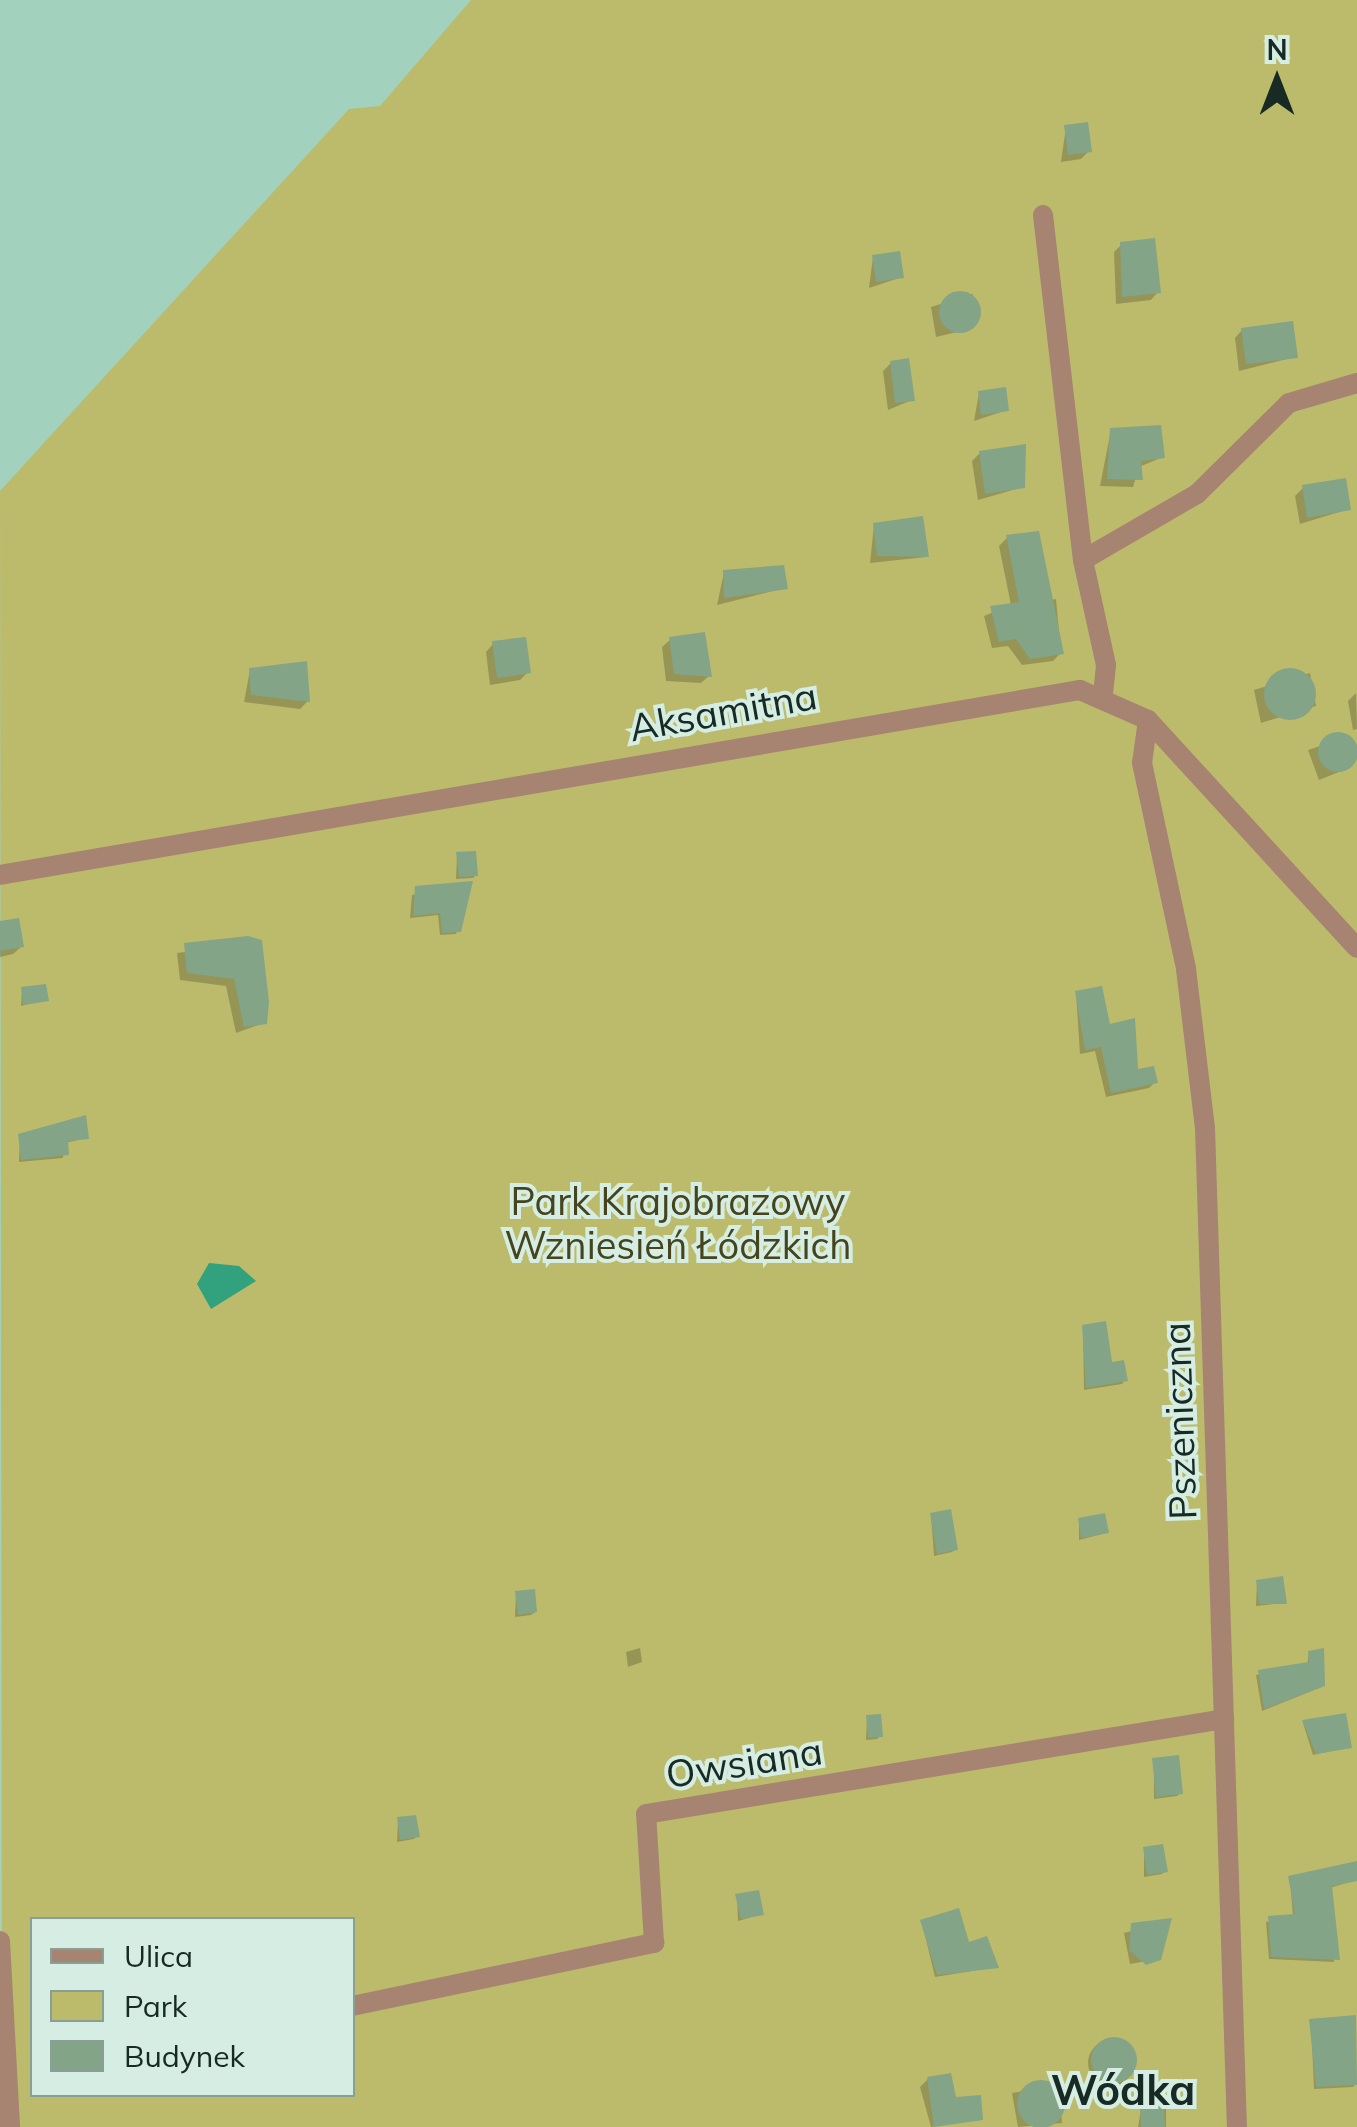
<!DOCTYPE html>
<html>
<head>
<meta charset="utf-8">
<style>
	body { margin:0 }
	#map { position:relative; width:1357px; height:2127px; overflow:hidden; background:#a2d2be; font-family:Mulish,sans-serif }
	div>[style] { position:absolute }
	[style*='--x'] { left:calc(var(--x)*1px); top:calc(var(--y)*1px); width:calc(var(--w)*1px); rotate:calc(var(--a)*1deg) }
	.green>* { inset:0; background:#bcbb6b }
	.water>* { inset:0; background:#32a17e }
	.shadow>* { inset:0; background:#0003 }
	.round { border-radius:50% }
	.building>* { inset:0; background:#83a486 }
	.minor>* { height:20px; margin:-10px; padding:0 10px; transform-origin:10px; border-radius:10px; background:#a78372 }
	span { translate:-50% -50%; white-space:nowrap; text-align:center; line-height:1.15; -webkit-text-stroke:8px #d5ede2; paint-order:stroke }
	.street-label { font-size:38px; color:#172a23 }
	.park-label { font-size:38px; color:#45441e }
	.quarter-label { font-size:42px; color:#172a23; font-weight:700 }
	.legend { position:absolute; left:30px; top:1917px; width:325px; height:180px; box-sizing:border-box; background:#d5ede2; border:2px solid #899f96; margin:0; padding:12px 18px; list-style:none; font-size:30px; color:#172a23 }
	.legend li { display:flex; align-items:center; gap:20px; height:50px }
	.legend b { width:50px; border:2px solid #899f96 }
	.north { position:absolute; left:1227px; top:30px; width:100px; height:100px; -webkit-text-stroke:8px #d5ede2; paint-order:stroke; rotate:0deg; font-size:28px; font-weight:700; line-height:40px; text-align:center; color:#172a23 }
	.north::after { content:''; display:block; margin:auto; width:35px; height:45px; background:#172a23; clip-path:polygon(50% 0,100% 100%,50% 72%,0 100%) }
</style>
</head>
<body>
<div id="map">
	<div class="green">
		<i style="clip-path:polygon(evenodd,471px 0,1357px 0,1357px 2127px,2px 2127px,0 491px,349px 109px,380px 106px,471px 0,32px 1920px,352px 1920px,352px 2094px,32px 2094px,32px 1920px)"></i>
	</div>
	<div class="water">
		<i style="clip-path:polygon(209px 1263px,239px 1266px,256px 1281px,211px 1309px,197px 1284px)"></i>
	</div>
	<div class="shadow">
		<i style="clip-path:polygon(1066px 127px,1089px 151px,1081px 159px,1061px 162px)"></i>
		<i style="clip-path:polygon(1122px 244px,1158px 292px,1151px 300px,1116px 304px,1114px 252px)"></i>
		<i style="clip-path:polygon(873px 257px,902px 277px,869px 288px)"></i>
		<i style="clip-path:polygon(973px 294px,974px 328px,936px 337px,931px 307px)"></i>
		<i style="clip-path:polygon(1242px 330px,1295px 357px,1239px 371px,1235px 338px)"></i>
		<i style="clip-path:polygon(891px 363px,912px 400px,888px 410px,883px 371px)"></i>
		<i style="clip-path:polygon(979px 393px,1007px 410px,974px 421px)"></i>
		<i style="clip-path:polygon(1111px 430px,1163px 457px,1139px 467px,1133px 487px,1100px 486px)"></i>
		<i style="clip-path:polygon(980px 453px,1023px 487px,978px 500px,972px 461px)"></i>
		<i style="clip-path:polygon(1303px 488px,1349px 509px,1300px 524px,1295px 496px)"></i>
		<i style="clip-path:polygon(874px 525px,926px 557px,870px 563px)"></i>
		<i style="clip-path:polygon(1007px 538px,1043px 601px,1056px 599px,1061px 653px,1053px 661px,1022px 665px,1008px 646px,992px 648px,984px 616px,1011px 605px,999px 546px)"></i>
		<i style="clip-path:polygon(724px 572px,785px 588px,717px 605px)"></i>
		<i style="clip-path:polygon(670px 640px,709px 676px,701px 683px,666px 681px,662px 647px)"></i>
		<i style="clip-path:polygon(493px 644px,528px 672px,520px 680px,490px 685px,486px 652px)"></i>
		<i style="clip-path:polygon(250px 670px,308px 701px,300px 709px,244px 702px)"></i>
		<i style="clip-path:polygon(1310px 673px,1316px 706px,1261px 723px,1254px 690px)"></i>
		<i style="clip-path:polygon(1356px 693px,1357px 729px,1353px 730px,1348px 701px)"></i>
		<i style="clip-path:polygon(1344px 738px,1349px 768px,1319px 780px,1308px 750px)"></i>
		<i style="clip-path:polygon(457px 855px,476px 875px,473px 878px,456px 879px)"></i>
		<i style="clip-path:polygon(471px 884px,456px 934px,440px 935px,438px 915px,410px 918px,412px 895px)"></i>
		<i style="clip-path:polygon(0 924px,21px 947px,13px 954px,0 957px)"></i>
		<i style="clip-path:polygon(260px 943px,264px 1023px,236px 1033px,226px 986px,180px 980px,177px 953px)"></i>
		<i style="clip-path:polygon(22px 990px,46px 1000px,21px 1006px)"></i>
		<i style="clip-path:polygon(1076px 993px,1135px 1072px,1155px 1082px,1149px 1088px,1106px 1097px,1095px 1051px,1080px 1054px)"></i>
		<i style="clip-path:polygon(20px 1136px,86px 1138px,65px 1143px,63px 1158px,19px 1162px)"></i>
		<i style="clip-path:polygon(1083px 1327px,1125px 1380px,1122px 1384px,1084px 1390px)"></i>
		<i style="clip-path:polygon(931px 1515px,956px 1549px,952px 1552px,934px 1556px)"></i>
		<i style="clip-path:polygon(1079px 1520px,1106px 1533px,1079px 1540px)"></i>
		<i style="clip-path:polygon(1257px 1582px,1284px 1603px,1256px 1606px)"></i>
		<i style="clip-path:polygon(516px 1594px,535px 1612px,531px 1615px,515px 1617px)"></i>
		<i style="clip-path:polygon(640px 1648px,642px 1662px,628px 1667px,626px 1652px)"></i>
		<i style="clip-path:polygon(1309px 1653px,1319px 1688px,1262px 1711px,1256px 1675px,1307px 1665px)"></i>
		<i style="clip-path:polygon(867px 1717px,880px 1736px,877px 1739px,866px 1740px)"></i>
		<i style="clip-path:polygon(1303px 1723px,1349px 1747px,1313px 1755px)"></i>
		<i style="clip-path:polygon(1154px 1760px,1180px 1793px,1177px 1796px,1154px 1799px)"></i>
		<i style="clip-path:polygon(398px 1820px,417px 1836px,414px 1839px,397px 1842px)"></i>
		<i style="clip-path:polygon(1144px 1849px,1165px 1871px,1162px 1874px,1144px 1877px)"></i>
		<i style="clip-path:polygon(1290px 1878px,1356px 1880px,1330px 1888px,1334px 1962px,1269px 1959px,1266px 1922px,1293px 1917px)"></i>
		<i style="clip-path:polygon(737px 1896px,762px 1914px,738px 1921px)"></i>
		<i style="clip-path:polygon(1169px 1921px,1158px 1959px,1130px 1964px,1124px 1933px)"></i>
		<i style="clip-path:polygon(922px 1923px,967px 1945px,996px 1967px,935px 1977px)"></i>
		<i style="clip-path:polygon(1311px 2022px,1356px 2084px,1353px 2087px,1314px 2089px)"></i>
		<i class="round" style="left:1088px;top:2040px;width:46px;height:46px"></i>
		<i style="clip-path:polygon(928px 2079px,954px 2100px,981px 2119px,931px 2127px,920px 2087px)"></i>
		<i style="clip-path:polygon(1059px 2085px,1062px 2123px,1018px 2127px,1012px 2093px)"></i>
		<i style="clip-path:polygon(1166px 2108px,1166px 2127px,1138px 2127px,1141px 2109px)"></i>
	</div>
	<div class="building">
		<i style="clip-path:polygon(1088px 122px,1092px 152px,1068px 155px,1064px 125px)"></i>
		<i style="clip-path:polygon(1155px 238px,1161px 293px,1122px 297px,1120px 242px)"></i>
		<i style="clip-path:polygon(900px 251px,904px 278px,876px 282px,872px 255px)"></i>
		<i class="round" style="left:939px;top:291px;width:42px;height:42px"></i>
		<i style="clip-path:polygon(1293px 321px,1298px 358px,1246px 364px,1241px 328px)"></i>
		<i style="clip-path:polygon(909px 358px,915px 401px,895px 403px,890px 361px)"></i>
		<i style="clip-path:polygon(1006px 387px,1009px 411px,981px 415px,978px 391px)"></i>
		<i style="clip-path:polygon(1161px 425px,1165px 458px,1141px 461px,1143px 480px,1107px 479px,1110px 428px)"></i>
		<i style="clip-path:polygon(1026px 444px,1025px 488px,985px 494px,979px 451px)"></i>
		<i style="clip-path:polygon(1346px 478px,1351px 510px,1307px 518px,1302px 485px)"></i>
		<i style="clip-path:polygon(923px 516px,929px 557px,877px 556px,873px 523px)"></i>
		<i style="clip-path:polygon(1039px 531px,1064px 654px,1030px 659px,1016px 639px,999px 642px,990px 606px,1019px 602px,1006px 535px)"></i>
		<i style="clip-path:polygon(784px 565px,788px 589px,724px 598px,723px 570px)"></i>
		<i style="clip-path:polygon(705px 632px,712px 677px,674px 674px,669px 637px)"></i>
		<i style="clip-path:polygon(526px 637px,531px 673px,497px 678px,492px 641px)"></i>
		<i style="clip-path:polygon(307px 661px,310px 702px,251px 695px,249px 668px)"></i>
		<i class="round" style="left:1264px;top:668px;width:52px;height:52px"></i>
		<i class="round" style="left:1318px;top:732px;width:40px;height:40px"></i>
		<i style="clip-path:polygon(476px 851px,478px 876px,459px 877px,456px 852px)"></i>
		<i style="clip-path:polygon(473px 881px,461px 932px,442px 933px,440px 913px,413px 916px,415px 886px)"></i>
		<i style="clip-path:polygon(19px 918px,24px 947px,0 951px,0 921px)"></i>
		<i style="clip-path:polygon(248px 936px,262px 940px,269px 1002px,267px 1024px,244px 1027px,234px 979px,187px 973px,184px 943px)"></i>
		<i style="clip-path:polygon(46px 984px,49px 1001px,23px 1005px,21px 987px)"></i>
		<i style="clip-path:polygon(1102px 986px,1110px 1024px,1135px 1018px,1138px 1069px,1154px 1066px,1158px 1083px,1111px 1093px,1101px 1047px,1085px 1050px,1075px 991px)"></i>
		<i style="clip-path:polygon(86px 1115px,89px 1139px,68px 1141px,69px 1155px,21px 1160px,18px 1134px)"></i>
		<i style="clip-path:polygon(1106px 1321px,1112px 1362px,1124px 1360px,1128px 1381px,1086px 1388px,1082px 1325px)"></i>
		<i style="clip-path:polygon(951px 1509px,958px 1550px,937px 1554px,930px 1513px)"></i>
		<i style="clip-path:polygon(1105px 1513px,1109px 1533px,1081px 1538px,1078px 1518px)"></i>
		<i style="clip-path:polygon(1283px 1576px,1287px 1604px,1259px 1604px,1256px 1580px)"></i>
		<i style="clip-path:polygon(535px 1589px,537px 1612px,518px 1615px,515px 1591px)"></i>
		<i style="clip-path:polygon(1324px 1648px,1325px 1686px,1264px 1709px,1258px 1670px,1309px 1662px,1308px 1651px)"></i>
		<i style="clip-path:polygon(1346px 1713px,1352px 1748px,1316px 1754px,1302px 1720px)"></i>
		<i style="clip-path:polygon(881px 1714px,883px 1737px,868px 1738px,866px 1715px)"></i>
		<i style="clip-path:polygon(1179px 1755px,1183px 1794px,1156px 1797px,1152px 1758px)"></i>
		<i style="clip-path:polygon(416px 1815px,420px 1837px,400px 1840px,397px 1817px)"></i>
		<i style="clip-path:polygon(1163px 1844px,1168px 1872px,1147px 1875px,1143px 1847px)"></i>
		<i style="clip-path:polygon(1357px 1861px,1357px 1881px,1332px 1886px,1340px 1960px,1271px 1957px,1268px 1916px,1295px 1914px,1288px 1876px)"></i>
		<i style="clip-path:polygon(759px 1890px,764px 1915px,741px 1919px,735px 1894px)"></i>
		<i style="clip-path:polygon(959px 1908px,969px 1942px,987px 1936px,999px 1968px,937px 1975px,920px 1920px)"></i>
		<i style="clip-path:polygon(1172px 1918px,1161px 1960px,1146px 1965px,1129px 1950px,1131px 1923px)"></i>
		<i style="clip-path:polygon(1356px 2015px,1357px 2085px,1316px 2087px,1309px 2019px)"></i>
		<i class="round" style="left:1091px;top:2037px;width:46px;height:46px"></i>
		<i style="clip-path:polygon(951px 2073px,956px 2097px,981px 2095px,983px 2120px,934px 2127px,927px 2077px)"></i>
		<i class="round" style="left:1017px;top:2080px;width:48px;height:48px"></i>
		<i style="clip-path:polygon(1164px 2105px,1165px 2127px,1141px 2127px,1140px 2106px)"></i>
	</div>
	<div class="minor">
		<i style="--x:1043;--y:215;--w:347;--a:83.4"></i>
		<i style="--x:1103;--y:694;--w:29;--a:-84"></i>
		<i style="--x:1106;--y:665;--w:107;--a:-102.4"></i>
		<i style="--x:1083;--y:560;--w:132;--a:-30.1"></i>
		<i style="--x:1197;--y:494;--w:129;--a:-44.7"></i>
		<i style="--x:1289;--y:403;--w:71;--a:-16.4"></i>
		<i style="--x:1148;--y:720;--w:43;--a:97.9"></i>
		<i style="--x:1142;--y:763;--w:211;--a:77.9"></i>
		<i style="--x:1186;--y:969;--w:160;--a:83.2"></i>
		<i style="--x:1205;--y:1128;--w:1000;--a:88.17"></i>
		<i style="--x:0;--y:875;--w:1096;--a:-9.72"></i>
		<i style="--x:1080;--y:690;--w:74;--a:23.8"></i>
		<i style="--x:1148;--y:720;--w:309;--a:47.5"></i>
		<i style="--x:0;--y:1941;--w:186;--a:86.9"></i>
		<i style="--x:352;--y:2006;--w:309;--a:-11.8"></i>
		<i style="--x:654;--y:1943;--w:129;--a:-93.5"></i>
		<i style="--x:646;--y:1814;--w:586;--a:-9.33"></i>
	</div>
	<div class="street-label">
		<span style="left:723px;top:712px;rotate:-10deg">Aksamitna</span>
		<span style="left:1180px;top:1421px;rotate:-92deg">Pszeniczna</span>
		<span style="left:744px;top:1763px;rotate:-9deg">Owsiana</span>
	</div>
	<div class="park-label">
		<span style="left:678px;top:1224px">Park Krajobrazowy<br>Wzniesień Łódzkich</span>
	</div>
	<div class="quarter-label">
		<span style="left:1123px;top:2090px">Wódka</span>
	</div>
	<ul class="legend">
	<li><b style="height:12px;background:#a78372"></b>Ulica</li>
	<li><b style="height:28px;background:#bcbb6b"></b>Park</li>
	<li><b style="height:28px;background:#83a486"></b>Budynek</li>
	</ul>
	<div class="north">N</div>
</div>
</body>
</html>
